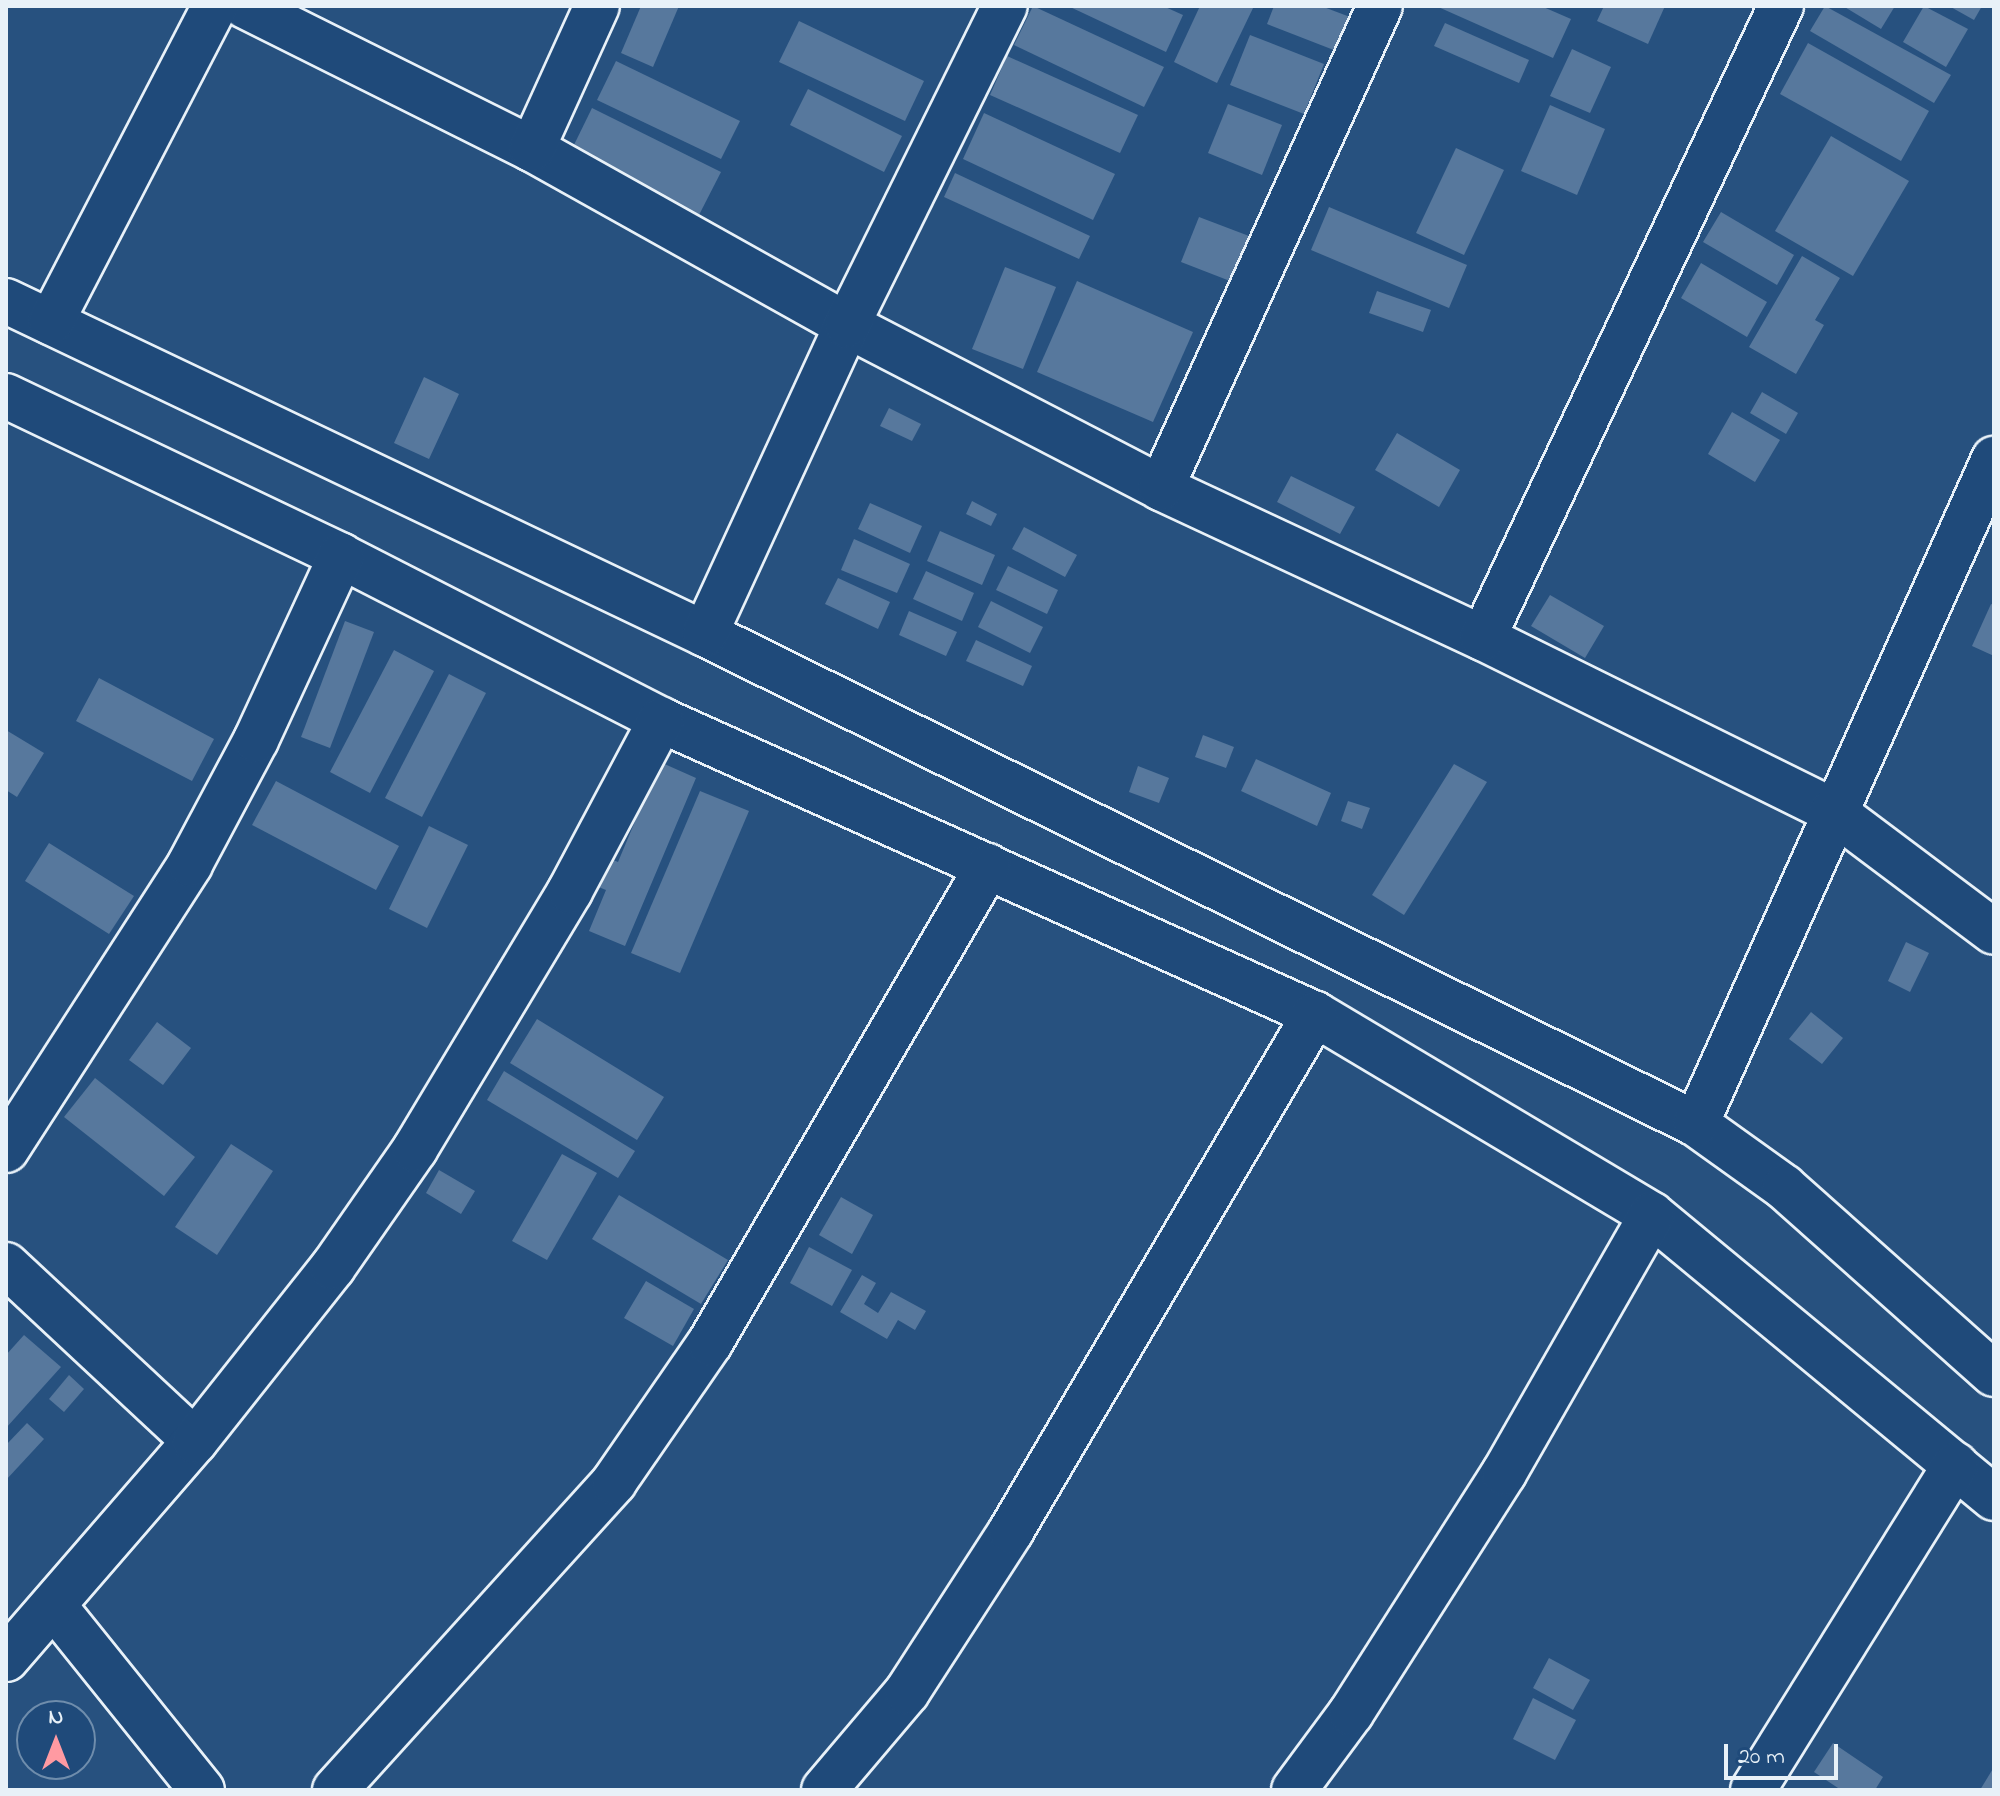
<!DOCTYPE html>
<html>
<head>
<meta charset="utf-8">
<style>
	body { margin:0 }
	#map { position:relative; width:2000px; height:1796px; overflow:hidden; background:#27517f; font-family:"Indie Flower",sans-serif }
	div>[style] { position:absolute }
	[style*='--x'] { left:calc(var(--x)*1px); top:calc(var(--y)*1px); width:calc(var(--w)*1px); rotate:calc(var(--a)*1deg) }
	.building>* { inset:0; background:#57789d }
	.roads { filter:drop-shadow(2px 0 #e8f1f8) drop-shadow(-2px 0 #e8f1f8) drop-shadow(0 2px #e8f1f8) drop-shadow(0 -2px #e8f1f8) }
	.street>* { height:44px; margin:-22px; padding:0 22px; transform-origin:22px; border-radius:22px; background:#1f4a7a }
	span { translate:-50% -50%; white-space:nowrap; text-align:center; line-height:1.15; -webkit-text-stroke:8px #1f4a7a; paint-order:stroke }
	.frame { position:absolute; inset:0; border:8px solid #e8f1f8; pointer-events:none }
	.north { position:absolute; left:16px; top:1700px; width:80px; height:80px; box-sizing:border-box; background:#1f4a7a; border:2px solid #6f8dac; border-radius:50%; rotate:0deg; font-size:22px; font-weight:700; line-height:32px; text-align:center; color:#e8f1f8 }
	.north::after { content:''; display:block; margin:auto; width:28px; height:36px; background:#ff9aa2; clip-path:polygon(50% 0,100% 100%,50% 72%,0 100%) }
	.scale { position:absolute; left:1724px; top:1744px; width:114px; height:36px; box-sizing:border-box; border:4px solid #e8f1f8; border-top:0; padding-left:10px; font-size:24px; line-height:28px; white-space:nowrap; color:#e8f1f8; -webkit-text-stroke:6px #1f4a7a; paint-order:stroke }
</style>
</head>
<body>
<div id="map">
	<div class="building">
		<i style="clip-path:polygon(641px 6px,679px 6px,653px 67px,621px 53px)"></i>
		<i style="clip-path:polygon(1033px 6px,1164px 67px,1144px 107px,1014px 45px)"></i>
		<i style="clip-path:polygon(1068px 6px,1163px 6px,1183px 15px,1166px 52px)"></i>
		<i style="clip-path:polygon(1200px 6px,1254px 6px,1217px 83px,1174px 62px)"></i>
		<i style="clip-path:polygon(1274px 6px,1321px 6px,1358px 20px,1344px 54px,1267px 24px)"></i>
		<i style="clip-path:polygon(1436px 6px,1541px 6px,1571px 19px,1553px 58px)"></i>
		<i style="clip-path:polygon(1604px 6px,1665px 6px,1648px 44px,1597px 21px)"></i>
		<i style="clip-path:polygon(1825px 6px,1951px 75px,1934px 103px,1810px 31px)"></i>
		<i style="clip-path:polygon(1843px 6px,1895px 6px,1881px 29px)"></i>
		<i style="clip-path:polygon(1924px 6px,1968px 29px,1946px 67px,1903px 42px)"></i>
		<i style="clip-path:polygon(1949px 6px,1982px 6px,1974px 20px)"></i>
		<i style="clip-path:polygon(799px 21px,924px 81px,905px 121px,779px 62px)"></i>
		<i style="clip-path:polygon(1445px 23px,1529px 60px,1519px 83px,1434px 46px)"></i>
		<i style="clip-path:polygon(1250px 35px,1324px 64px,1304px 114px,1230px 85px)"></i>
		<i style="clip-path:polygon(1808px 43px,1929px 111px,1901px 161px,1780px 94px)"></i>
		<i style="clip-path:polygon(1572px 49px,1611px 67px,1590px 113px,1550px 96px)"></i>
		<i style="clip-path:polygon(1007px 56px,1138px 115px,1120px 153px,990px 95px)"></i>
		<i style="clip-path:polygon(616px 61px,740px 121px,721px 159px,597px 100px)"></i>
		<i style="clip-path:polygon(808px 89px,902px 136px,884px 172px,790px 125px)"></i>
		<i style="clip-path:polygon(1228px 104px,1282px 125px,1262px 175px,1208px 153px)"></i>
		<i style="clip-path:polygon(1550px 105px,1605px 129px,1577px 195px,1521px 171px)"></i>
		<i style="clip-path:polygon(592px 108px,721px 172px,699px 215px,571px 151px)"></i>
		<i style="clip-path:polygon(984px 113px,1115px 174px,1093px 220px,963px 159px)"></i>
		<i style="clip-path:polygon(1831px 136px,1909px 181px,1853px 276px,1775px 231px)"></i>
		<i style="clip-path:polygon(1456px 148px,1504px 170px,1464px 255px,1416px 233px)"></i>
		<i style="clip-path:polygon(955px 173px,1090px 236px,1079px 259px,944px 197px)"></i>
		<i style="clip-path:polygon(1329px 207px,1467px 265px,1449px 308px,1311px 250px)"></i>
		<i style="clip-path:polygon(1721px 212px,1794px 255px,1777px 285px,1703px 242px)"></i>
		<i style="clip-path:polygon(1199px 217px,1249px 236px,1230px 281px,1181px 262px)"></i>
		<i style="clip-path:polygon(1802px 256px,1840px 278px,1815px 320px,1824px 325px,1796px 374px,1749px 347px)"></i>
		<i style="clip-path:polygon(1701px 263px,1767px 302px,1747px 337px,1681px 298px)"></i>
		<i style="clip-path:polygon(1005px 267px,1056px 287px,1023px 369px,972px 349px)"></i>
		<i style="clip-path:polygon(1077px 281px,1193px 332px,1153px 422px,1037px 372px)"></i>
		<i style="clip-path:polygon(1377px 291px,1431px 310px,1423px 332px,1369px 313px)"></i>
		<i style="clip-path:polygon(424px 377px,459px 394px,429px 459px,394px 443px)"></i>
		<i style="clip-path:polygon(1762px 392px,1798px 413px,1786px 434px,1750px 413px)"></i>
		<i style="clip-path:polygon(889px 408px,921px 424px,912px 441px,880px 426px)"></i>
		<i style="clip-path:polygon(1732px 412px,1780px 440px,1755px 482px,1708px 454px)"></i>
		<i style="clip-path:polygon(1397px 433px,1460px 470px,1439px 507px,1375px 470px)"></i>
		<i style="clip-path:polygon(1291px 476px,1355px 507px,1340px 534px,1277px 502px)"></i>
		<i style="clip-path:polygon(972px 501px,997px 514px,991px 526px,966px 514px)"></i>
		<i style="clip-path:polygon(870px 503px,922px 526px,910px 553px,858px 529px)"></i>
		<i style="clip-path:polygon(1024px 527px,1077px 555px,1065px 577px,1012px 549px)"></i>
		<i style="clip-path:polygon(940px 531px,995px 555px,982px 585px,927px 561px)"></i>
		<i style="clip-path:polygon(854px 539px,910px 564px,897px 593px,841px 570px)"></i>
		<i style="clip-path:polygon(1008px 566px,1058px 590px,1047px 614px,996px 590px)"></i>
		<i style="clip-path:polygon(926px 571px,974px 593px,962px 621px,913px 599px)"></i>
		<i style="clip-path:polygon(838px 578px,890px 602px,878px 629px,825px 604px)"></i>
		<i style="clip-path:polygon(1550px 595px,1604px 626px,1585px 658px,1531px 626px)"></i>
		<i style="clip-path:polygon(991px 601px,1043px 627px,1030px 653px,978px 627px)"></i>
		<i style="clip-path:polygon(1991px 604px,1994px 605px,1994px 656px,1972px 646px)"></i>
		<i style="clip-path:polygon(909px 611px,957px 632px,946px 656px,899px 635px)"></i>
		<i style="clip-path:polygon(345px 621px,374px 632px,330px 748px,301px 737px)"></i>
		<i style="clip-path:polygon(976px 640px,1032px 666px,1023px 686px,966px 661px)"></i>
		<i style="clip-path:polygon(394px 650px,434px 671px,370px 793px,330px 772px)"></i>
		<i style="clip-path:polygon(449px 674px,486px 693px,422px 817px,385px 798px)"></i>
		<i style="clip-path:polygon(99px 678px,214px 739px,192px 781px,76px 721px)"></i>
		<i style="clip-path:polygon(6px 730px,44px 753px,17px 797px,6px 790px)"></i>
		<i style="clip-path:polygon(1203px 735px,1234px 747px,1226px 768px,1195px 757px)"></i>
		<i style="clip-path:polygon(1256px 759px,1331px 793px,1317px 826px,1241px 791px)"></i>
		<i style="clip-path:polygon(660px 762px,696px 778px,625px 946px,589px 931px,606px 890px,591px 884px,603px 856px,618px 862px)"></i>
		<i style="clip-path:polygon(1454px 764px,1487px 782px,1404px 915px,1372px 895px)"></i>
		<i style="clip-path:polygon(1138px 766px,1169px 778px,1159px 803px,1129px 792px)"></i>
		<i style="clip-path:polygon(276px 781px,399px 846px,376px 890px,252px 825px)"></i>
		<i style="clip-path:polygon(700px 791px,749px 811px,680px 973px,631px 953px)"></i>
		<i style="clip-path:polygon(1348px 801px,1370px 808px,1362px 829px,1341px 821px)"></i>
		<i style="clip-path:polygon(429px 826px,468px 845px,427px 928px,389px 909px)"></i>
		<i style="clip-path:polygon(49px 843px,134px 896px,109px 934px,25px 881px)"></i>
		<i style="clip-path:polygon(1906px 942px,1929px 953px,1910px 992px,1888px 981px)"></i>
		<i style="clip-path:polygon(1811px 1012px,1843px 1038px,1822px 1064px,1789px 1039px)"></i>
		<i style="clip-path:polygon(537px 1019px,664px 1097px,637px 1140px,510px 1063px)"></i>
		<i style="clip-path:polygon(157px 1022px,191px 1048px,163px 1085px,129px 1060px)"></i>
		<i style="clip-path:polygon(504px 1071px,635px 1151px,618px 1178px,487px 1100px)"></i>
		<i style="clip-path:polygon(95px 1078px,195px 1157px,164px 1196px,64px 1117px)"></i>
		<i style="clip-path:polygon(231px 1144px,273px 1171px,217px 1255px,175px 1227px)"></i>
		<i style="clip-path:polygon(562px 1154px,597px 1173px,547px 1260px,512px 1241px)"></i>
		<i style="clip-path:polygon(439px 1170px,475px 1191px,461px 1214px,426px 1193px)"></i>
		<i style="clip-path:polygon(619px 1195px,728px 1260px,701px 1304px,592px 1239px)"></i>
		<i style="clip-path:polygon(841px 1197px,873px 1215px,852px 1254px,819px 1235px)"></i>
		<i style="clip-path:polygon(809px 1247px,852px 1270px,832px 1306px,790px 1283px)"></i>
		<i style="clip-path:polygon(862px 1275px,876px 1283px,864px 1304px,878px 1313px,891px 1292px,926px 1311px,915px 1330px,898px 1320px,887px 1339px,840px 1312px)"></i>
		<i style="clip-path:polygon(646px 1281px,694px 1309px,673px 1346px,624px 1318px)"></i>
		<i style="clip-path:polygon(24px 1335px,61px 1367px,6px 1428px,6px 1355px)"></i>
		<i style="clip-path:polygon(69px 1375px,84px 1389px,64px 1412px,49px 1399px)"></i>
		<i style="clip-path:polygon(27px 1423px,44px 1439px,6px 1480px,6px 1445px)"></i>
		<i style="clip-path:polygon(1549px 1658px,1590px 1680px,1573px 1710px,1533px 1688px)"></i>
		<i style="clip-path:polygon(1533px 1698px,1576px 1720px,1555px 1760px,1513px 1739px)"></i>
		<i style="clip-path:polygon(1833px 1743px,1883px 1777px,1875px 1790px,1841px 1790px,1814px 1772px)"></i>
		<i style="clip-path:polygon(1994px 1767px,1994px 1790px,1980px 1790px)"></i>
	</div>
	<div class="roads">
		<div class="street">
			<i style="--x:245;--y:6;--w:321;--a:26.5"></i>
			<i style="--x:532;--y:149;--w:361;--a:29.2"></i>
			<i style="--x:847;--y:325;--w:354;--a:27.4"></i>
			<i style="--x:1161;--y:488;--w:355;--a:25"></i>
			<i style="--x:1483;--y:638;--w:390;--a:26.3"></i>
			<i style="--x:1833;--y:811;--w:201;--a:36.9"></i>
			<i style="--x:532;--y:149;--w:157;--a:-65.6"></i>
			<i style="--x:6;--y:301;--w:774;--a:25.47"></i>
			<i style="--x:705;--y:634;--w:1106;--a:26.31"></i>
			<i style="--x:1696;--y:1124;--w:108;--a:35.6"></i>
			<i style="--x:1784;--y:1187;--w:281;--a:41.7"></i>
			<i style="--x:51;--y:322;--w:356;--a:-62.6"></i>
			<i style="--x:6;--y:396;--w:371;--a:25.5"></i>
			<i style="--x:341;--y:556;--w:360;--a:27.1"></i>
			<i style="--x:661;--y:720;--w:717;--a:24.21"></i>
			<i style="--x:1315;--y:1014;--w:392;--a:30.8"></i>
			<i style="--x:1652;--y:1215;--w:444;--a:39.6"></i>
			<i style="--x:1161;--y:488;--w:529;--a:-65.57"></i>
			<i style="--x:705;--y:634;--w:340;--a:-65.3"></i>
			<i style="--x:847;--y:325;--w:356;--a:-63.7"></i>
			<i style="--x:1483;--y:638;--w:699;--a:-64.76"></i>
			<i style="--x:1696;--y:1124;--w:729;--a:-65.86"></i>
			<i style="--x:6;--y:1150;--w:340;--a:-57.2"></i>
			<i style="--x:190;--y:864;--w:140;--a:-62"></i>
			<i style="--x:256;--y:740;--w:203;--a:-65.2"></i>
			<i style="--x:6;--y:1265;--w:258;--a:43"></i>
			<i style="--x:54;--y:1606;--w:236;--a:51.2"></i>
			<i style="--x:6;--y:1659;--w:289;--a:-49.1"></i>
			<i style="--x:195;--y:1441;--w:222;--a:-51.6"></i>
			<i style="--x:333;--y:1267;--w:144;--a:-55.2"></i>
			<i style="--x:415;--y:1149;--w:301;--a:-59"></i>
			<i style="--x:570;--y:891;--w:194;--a:-62"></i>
			<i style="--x:335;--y:1790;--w:416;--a:-47.8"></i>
			<i style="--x:614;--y:1482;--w:169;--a:-55.4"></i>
			<i style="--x:710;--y:1343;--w:552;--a:-59.77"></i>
			<i style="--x:824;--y:1790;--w:128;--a:-49.7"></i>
			<i style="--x:907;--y:1692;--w:192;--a:-57.1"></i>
			<i style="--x:1011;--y:1531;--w:600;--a:-59.54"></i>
			<i style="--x:1294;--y:1790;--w:96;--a:-53.5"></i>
			<i style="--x:1351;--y:1713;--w:285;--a:-57.5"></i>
			<i style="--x:1504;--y:1473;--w:297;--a:-60.2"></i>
			<i style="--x:1753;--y:1790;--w:383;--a:-58.1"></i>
		</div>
	</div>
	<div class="frame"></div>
	<div class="north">N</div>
	<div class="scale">20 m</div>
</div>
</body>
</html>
